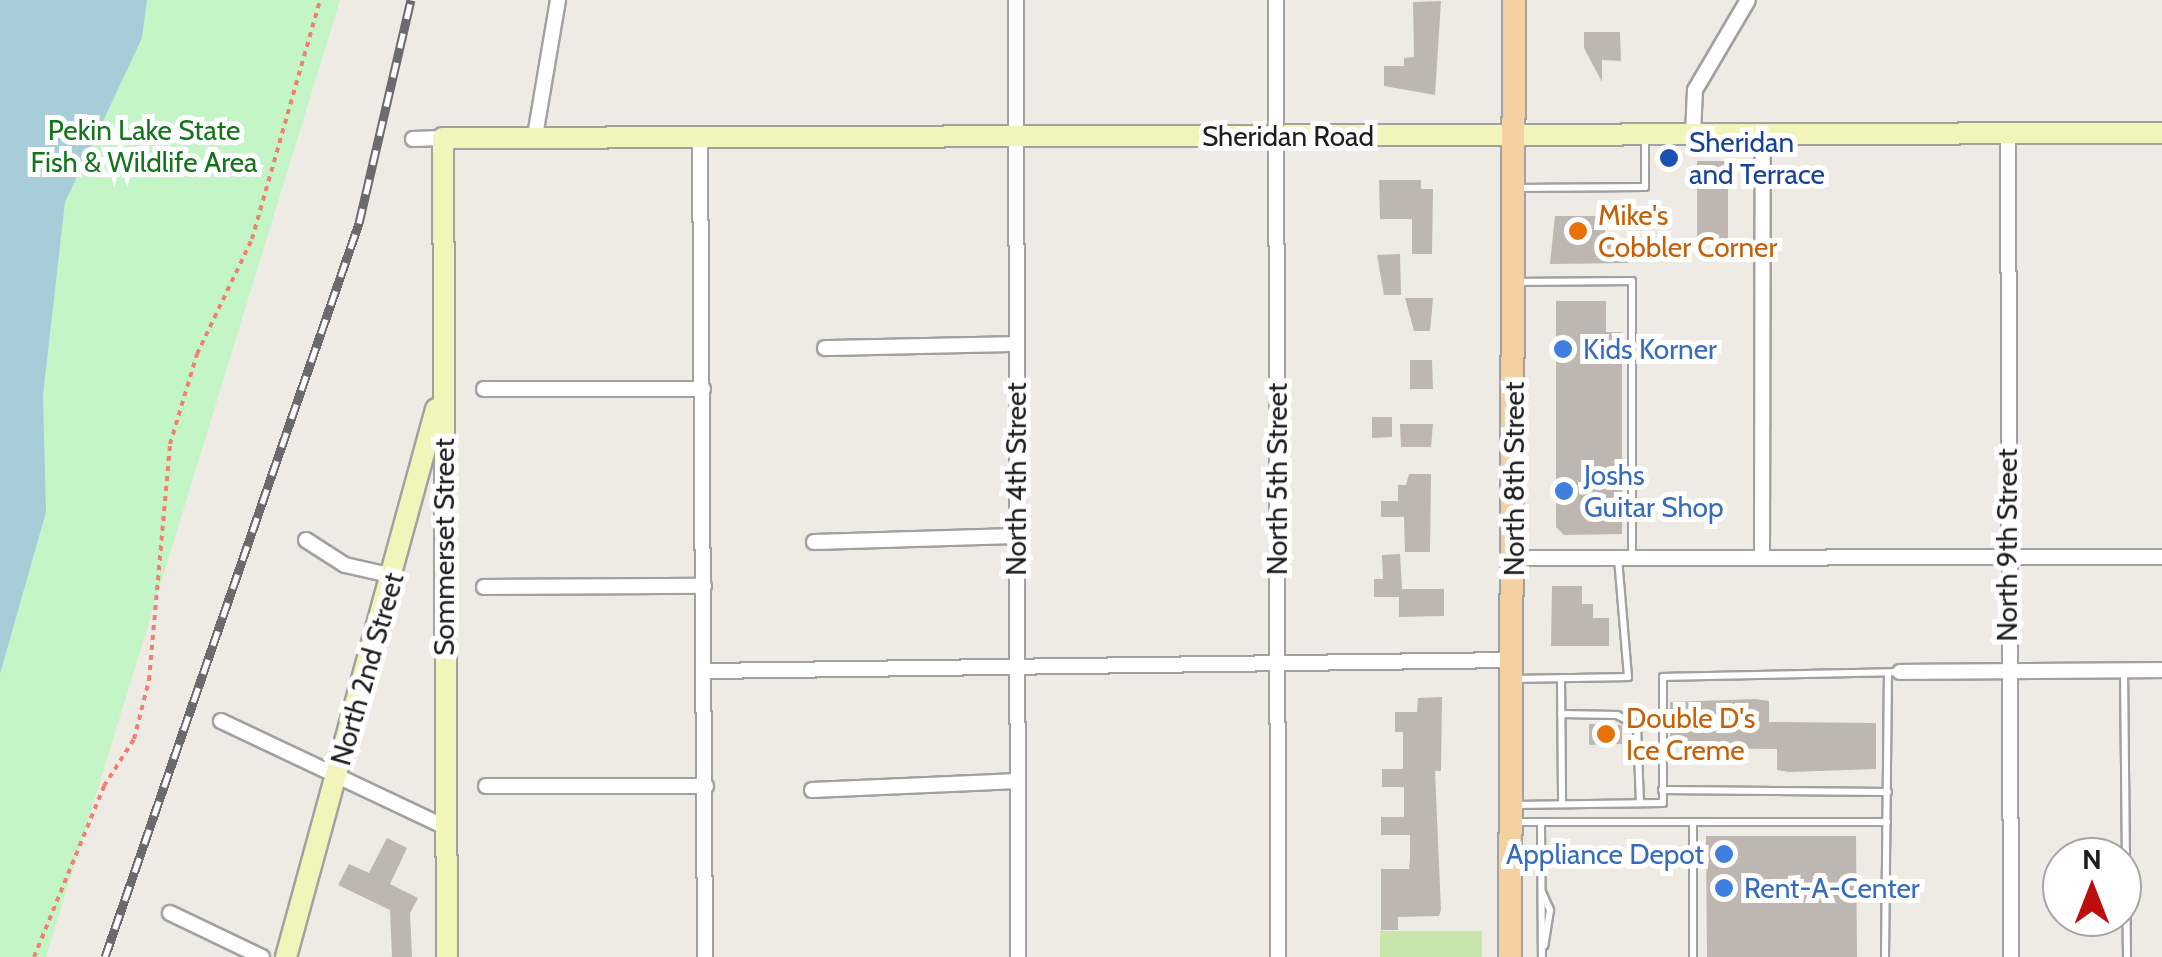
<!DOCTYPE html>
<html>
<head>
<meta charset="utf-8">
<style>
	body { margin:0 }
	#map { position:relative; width:2162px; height:957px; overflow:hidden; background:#eeeae4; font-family:Cabin,sans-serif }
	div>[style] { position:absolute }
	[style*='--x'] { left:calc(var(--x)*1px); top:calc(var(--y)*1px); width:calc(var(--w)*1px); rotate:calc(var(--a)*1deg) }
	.grass>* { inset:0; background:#c8e5ac }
	.park>* { inset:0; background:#c3f5c7 }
	.water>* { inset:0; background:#a7cdd9 }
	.building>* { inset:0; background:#beb6b0 }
	.path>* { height:4px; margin-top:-2px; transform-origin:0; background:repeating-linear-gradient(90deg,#f08072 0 5px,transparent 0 10px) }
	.roads { filter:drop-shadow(2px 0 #a1a1a1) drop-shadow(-2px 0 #a1a1a1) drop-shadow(0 2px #a1a1a1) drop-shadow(0 -2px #a1a1a1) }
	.lane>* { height:6px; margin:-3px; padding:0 3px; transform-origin:3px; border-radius:3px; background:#fff }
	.street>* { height:14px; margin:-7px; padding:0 7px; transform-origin:7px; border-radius:7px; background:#fff }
	.secondary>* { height:20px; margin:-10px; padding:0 10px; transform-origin:10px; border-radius:10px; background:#f2f5ba }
	.primary>* { height:22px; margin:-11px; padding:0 11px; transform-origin:11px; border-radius:11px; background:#f5d1a1 }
	.rail>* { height:9px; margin-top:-4.5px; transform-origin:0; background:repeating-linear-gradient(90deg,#fff 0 15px,#6b6b6b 0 30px); box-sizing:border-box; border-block:2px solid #6b6b6b }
	.dots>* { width:28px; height:28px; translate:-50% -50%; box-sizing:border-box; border:5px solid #fff; border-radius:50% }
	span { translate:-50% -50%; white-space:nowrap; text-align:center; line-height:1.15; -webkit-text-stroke:10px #fff; paint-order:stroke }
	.park-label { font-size:28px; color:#13741b }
	.street-label { font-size:28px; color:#1d1d1d }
	.transit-label { font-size:28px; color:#164399 }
	.left { translate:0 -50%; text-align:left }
	.food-label { font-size:28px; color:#c56008 }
	.shop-label { font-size:28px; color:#366cbe }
	.right { translate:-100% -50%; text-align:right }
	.north { position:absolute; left:2042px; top:837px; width:100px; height:100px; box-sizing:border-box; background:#fff; border:2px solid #a5a5a5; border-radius:50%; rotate:0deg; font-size:28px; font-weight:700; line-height:40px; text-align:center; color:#1d1d1d }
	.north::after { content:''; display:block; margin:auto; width:35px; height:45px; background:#bd0e0d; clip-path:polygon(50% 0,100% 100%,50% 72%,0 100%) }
</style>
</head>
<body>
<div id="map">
	<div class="grass">
		<i style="clip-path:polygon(1380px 931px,1482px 931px,1482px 957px,1380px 957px)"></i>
	</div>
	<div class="park">
		<i style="clip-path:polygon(0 0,340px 0,46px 957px,0 957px)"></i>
	</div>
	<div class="water">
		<i style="clip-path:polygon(0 0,147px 0,142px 38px,65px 202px,43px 395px,46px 512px,0 674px)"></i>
	</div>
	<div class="building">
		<i style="clip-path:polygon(1441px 1px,1435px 95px,1384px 86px,1384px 66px,1404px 66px,1404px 58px,1414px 57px,1413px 2px)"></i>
		<i style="clip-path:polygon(1584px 32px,1620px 32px,1621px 61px,1602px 60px,1602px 82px,1584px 48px)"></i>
		<i style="clip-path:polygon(1697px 161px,1728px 161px,1728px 239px,1697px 239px)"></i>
		<i style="clip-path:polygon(1379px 180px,1421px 180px,1421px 189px,1433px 189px,1432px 254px,1412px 254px,1412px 219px,1380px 219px)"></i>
		<i style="clip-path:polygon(1555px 216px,1605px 216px,1605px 241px,1628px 241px,1628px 263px,1550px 264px)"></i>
		<i style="clip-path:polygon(1400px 254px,1401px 295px,1384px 295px,1377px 255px)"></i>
		<i style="clip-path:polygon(1405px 298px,1433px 298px,1430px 331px,1414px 331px)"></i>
		<i style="clip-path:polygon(1556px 301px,1606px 301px,1606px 332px,1622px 332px,1622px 534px,1564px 535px,1556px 527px)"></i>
		<i style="clip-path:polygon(1410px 360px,1432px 360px,1433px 389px,1410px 389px)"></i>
		<i style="clip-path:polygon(1372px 417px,1392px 417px,1392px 437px,1372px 438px)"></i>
		<i style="clip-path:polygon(1400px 424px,1433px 424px,1431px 447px,1401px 447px)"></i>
		<i style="clip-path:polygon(1409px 474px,1431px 474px,1430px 552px,1405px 552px,1404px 517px,1381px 517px,1381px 501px,1398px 501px,1398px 485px,1406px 485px)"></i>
		<i style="clip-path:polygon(1400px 554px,1402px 589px,1444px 589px,1444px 616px,1399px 617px,1399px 597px,1374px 597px,1374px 579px,1383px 579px,1382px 555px)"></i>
		<i style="clip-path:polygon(1552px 586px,1582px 586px,1582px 604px,1593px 604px,1593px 618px,1609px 618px,1609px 646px,1551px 646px)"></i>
		<i style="clip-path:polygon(1442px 697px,1441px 771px,1435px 771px,1441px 910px,1439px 916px,1398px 917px,1398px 930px,1381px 930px,1381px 869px,1409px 869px,1410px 858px,1410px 835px,1381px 835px,1381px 817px,1404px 817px,1404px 787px,1382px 787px,1382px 769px,1403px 769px,1403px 732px,1395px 732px,1395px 712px,1417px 712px,1418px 698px)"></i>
		<i style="clip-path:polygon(1755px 699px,1769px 701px,1769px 722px,1876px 723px,1876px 769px,1789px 772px,1777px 770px,1777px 749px,1670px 748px,1670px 702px)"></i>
		<i style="clip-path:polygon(1589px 724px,1622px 725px,1622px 744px,1589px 745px)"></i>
		<i style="clip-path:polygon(1706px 836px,1856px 836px,1857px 957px,1707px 957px)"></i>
		<i style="clip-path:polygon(387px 838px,407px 848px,390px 884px,418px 898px,410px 913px,412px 957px,392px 957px,390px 910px,338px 885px,349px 864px,369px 873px)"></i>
	</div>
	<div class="path">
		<i style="--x:34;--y:957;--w:185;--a:-67.7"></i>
		<i style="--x:104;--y:786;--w:56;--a:-57.4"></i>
		<i style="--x:134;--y:739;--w:61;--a:-75.7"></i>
		<i style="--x:149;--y:680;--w:237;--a:-84.9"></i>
		<i style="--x:170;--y:444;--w:94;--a:-73.3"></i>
		<i style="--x:197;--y:354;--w:127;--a:-64.4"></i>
		<i style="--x:252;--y:239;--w:248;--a:-74.1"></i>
	</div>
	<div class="roads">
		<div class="lane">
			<i style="--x:1516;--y:188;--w:129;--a:-0.4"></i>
			<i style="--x:1645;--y:187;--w:49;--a:-90"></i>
			<i style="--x:1516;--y:282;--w:116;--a:-0.5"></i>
			<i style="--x:1632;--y:281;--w:276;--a:90"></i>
			<i style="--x:2124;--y:671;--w:286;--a:89.4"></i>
			<i style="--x:1561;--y:678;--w:126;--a:89.5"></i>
			<i style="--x:1515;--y:679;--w:113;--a:-1"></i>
			<i style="--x:1628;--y:677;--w:118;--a:-94.8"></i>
			<i style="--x:1561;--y:714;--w:56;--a:1"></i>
			<i style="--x:1617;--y:715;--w:22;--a:27"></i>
			<i style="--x:1637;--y:725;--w:78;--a:87.8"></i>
			<i style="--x:1662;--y:790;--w:226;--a:0.5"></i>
			<i style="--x:1514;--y:805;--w:149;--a:-0.8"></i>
			<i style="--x:1663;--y:803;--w:126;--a:-90"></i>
			<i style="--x:1663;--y:677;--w:236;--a:-1.2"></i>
			<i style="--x:1515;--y:822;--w:178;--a:0"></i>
			<i style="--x:1693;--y:822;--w:135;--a:90"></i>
			<i style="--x:1541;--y:822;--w:135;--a:89.6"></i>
			<i style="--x:1693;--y:822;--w:194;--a:0"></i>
			<i style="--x:1542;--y:892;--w:20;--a:66"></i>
			<i style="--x:1550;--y:910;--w:36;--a:99"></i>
			<i style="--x:1885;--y:957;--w:283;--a:-89.4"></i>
		</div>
		<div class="street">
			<i style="--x:1016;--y:0;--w:957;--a:89.88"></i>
			<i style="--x:1276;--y:0;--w:957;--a:89.88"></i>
			<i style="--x:2008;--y:133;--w:824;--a:89.79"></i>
			<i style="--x:1693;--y:135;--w:45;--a:-87.5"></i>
			<i style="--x:1695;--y:90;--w:104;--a:-59.5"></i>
			<i style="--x:535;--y:136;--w:138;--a:-80.4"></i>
			<i style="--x:700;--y:138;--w:819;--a:89.65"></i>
			<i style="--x:413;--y:139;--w:30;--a:-2"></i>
			<i style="--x:825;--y:348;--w:190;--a:-1.2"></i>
			<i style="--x:484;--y:389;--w:219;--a:0"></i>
			<i style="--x:306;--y:540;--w:46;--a:32.7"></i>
			<i style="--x:345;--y:565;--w:50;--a:12.7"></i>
			<i style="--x:814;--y:542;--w:202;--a:-1.7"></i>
			<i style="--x:1762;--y:556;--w:421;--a:-89.9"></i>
			<i style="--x:1513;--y:558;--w:649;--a:-0.09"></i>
			<i style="--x:484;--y:587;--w:220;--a:-0.3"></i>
			<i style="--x:705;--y:671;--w:808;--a:-0.78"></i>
			<i style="--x:1900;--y:672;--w:262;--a:-0.4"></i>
			<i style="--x:221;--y:721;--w:248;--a:25.3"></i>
			<i style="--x:486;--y:786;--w:220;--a:0"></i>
			<i style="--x:812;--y:790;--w:205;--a:-2.5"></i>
			<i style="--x:170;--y:913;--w:102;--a:25.6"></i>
		</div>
		<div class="secondary">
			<i style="--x:286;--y:957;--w:568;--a:-74.69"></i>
			<i style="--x:447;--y:957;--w:819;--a:-90.28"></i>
			<i style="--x:443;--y:138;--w:1719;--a:-0.17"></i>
		</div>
		<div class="primary">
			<i style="--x:1510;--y:957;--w:957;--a:-89.76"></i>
		</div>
	</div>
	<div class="rail">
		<i style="--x:105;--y:957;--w:777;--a:-70.91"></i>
		<i style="--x:359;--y:223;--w:229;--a:-76.9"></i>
	</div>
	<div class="dots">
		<i style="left:1669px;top:158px;background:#1a4fb4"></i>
		<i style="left:1578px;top:231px;background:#e8710a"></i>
		<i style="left:1563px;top:349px;background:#3f7fe0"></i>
		<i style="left:1564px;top:491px;background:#3f7fe0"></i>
		<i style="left:1606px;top:734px;background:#e8710a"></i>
		<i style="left:1724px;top:854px;background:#3f7fe0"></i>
		<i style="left:1724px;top:888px;background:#3f7fe0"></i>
	</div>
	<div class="park-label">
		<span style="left:144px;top:146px">Pekin Lake State<br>Fish &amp; Wildlife Area</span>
	</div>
	<div class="street-label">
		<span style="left:1288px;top:136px">Sheridan Road</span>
		<span style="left:1016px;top:479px;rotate:-90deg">North 4th Street</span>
		<span style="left:1277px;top:479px;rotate:-90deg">North 5th Street</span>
		<span style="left:1514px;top:479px;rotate:-90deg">North 8th Street</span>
		<span style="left:2007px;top:545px;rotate:-90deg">North 9th Street</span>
		<span style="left:444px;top:547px;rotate:-90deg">Sommerset Street</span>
		<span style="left:367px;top:669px;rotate:-74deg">North 2nd Street</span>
	</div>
	<div class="transit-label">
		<span class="left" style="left:1689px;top:158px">Sheridan<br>and Terrace</span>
	</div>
	<div class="food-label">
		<span class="left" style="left:1598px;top:231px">Mike's<br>Cobbler Corner</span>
		<span class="left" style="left:1626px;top:734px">Double D's<br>Ice Creme</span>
	</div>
	<div class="shop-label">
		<span class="left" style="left:1583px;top:349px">Kids Korner</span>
		<span class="left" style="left:1584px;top:491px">Joshs<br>Guitar Shop</span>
		<span class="right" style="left:1704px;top:854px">Appliance Depot</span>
		<span class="left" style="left:1744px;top:888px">Rent-A-Center</span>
	</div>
	<div class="north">N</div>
</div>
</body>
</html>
